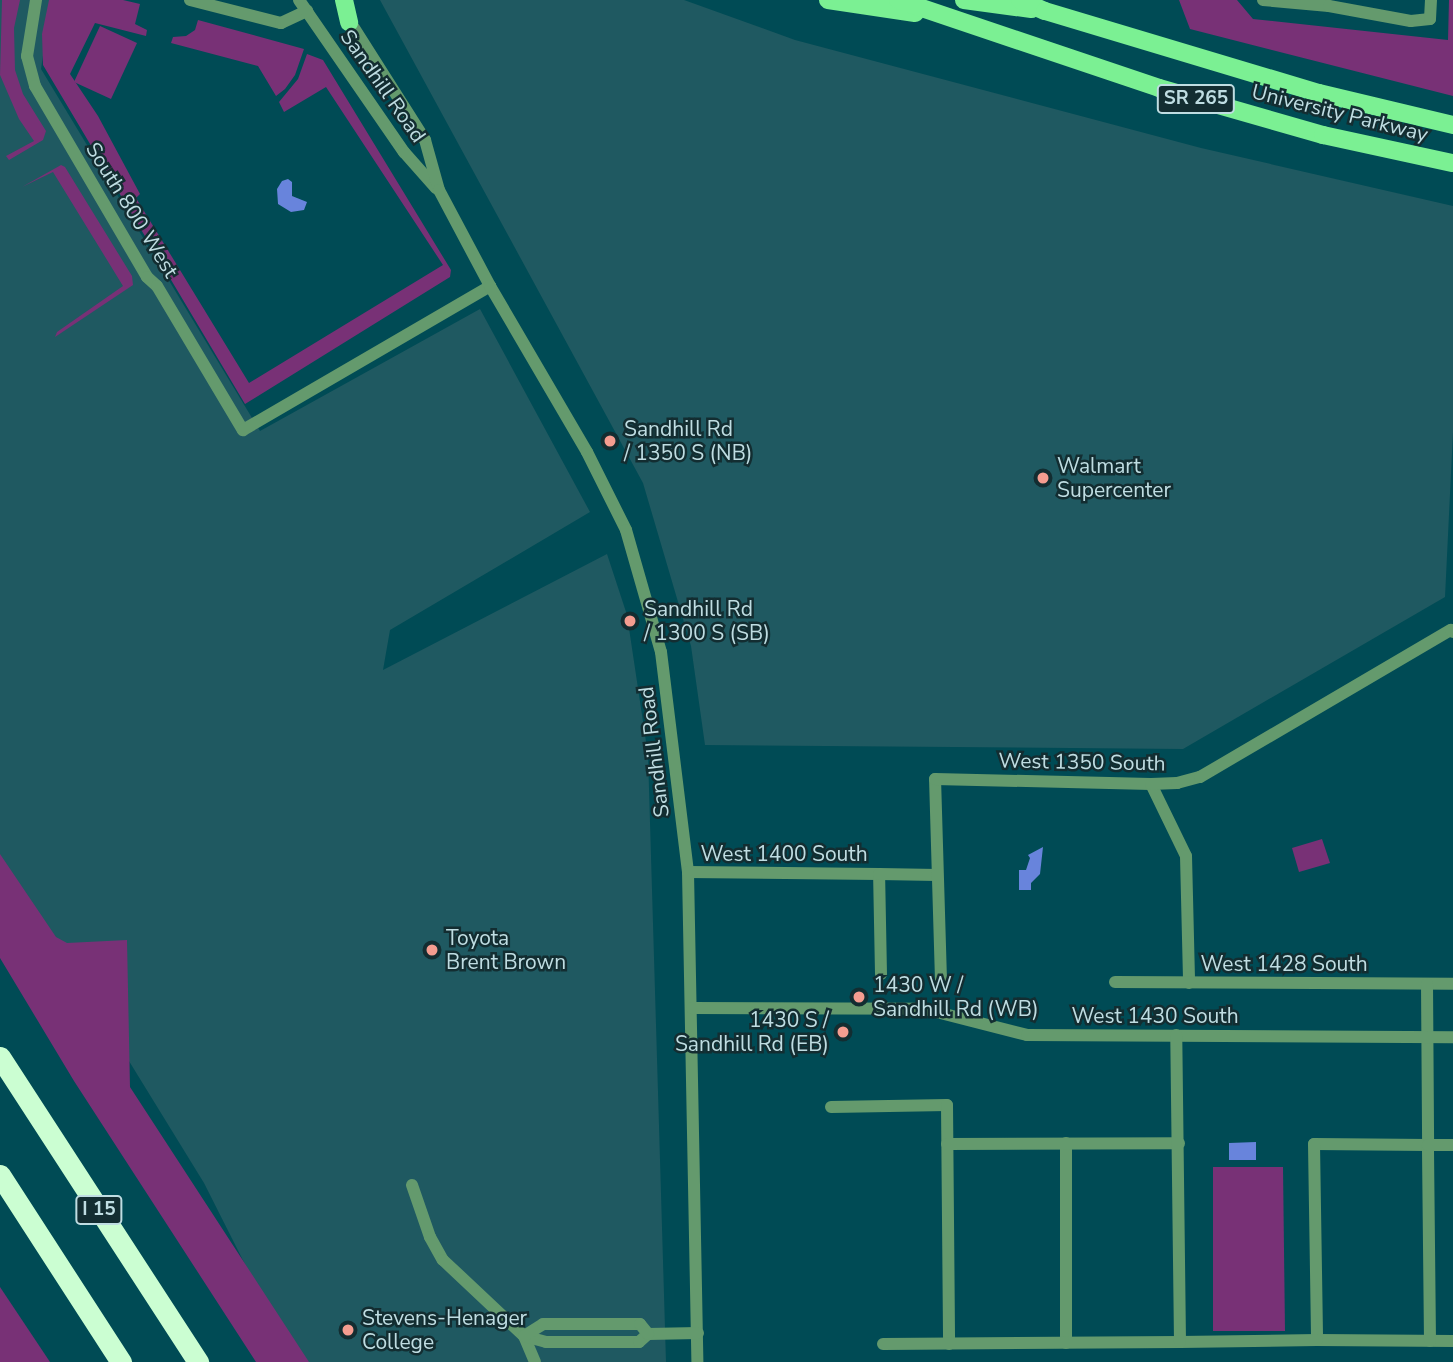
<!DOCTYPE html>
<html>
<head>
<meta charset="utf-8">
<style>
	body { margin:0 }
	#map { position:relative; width:1453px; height:1362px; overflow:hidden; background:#004b55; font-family:"Nunito Sans",sans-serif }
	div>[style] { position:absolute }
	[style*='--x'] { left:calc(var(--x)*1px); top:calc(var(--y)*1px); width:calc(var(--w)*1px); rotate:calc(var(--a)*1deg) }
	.built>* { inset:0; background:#1f5961 }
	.green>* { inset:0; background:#783176 }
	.water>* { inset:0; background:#6884dc }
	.minor>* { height:12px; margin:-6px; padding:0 6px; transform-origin:6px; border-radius:6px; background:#649a6d }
	.major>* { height:18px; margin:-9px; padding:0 9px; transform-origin:9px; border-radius:9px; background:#7bf093 }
	.highway>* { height:21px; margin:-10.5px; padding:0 10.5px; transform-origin:10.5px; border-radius:10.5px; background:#cbfed2 }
	.dots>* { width:19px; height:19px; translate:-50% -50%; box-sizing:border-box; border:4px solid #132d31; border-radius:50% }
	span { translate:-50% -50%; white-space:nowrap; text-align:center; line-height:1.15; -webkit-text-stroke:5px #132d31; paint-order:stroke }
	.shield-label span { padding:2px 5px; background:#132d31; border:2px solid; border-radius:5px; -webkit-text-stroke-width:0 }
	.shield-label { font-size:19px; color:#bfdde2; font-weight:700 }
	.street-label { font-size:21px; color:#bfdde2 }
	.poi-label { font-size:21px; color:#bfdde2 }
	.left { translate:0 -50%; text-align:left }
	.right { translate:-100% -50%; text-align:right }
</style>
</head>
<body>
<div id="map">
	<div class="built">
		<i style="clip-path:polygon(0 0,51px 0,41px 69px,260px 431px,480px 309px,590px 512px,390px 630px,383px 670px,607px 554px,627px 615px,648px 755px,666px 1362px,305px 1362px,263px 1300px,204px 1183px,81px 983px,0 863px)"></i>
		<i style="clip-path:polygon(380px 0,684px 0,795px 40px,1201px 148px,1453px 206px,1453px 432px,1445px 597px,1183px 749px,705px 745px,691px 646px,643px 483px)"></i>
	</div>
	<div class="green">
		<i style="clip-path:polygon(2px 0,20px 0,14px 28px,15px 70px,23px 94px,46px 131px,43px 140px,9px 160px,6px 156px,34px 141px,19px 119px,0 75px)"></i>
		<i style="clip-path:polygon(123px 0,140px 4px,135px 24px,147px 30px,146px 36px,95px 23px,70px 74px,98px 116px,140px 194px,136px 198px,249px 383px,443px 265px,326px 87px,284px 112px,279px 102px,298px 79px,307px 54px,323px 60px,451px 270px,450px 277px,245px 404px,43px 65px,42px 34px,49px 0)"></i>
		<i style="clip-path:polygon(1179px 0,1237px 0,1253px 19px,1448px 40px,1449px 0,1453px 0,1453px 96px,1190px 29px)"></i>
		<i style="clip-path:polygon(198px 20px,304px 49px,295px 75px,285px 89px,276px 96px,258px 66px,171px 43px,173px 37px,186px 36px,195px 30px)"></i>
		<i style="clip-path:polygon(100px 26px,137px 43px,111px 99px,74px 82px)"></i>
		<i style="clip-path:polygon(61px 165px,65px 167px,132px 276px,133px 285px,55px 337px,57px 332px,123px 286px,53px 172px,22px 187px)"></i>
		<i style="clip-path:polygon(1322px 839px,1330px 863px,1299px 872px,1292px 848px)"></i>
		<i style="clip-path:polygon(0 854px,56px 937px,67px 943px,127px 940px,130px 1087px,309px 1362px,256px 1362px,74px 1081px,0 958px)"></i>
		<i style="clip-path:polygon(1213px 1167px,1283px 1167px,1285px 1331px,1213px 1331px)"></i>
		<i style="clip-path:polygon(0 1287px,50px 1362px,0 1362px)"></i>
	</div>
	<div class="water">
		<i style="clip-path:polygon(288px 179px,292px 182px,292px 196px,307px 202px,304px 210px,291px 212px,278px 204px,277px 189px,282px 181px)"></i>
		<i style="clip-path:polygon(1043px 847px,1040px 874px,1031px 883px,1031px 890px,1019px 890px,1019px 870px,1026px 870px,1030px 858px,1028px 855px)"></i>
		<i style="clip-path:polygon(1256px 1142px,1256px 1160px,1229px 1160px,1229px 1143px)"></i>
	</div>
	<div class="minor">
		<i style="--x:36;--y:0;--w:57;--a:99.1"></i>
		<i style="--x:27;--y:56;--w:31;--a:75"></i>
		<i style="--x:35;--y:86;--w:221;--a:59.6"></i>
		<i style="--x:147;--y:277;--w:13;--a:42"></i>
		<i style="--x:157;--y:286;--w:168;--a:59.2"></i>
		<i style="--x:243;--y:430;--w:286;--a:-30.2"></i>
		<i style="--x:190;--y:0;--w:94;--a:14.2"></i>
		<i style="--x:281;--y:23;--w:29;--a:-25"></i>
		<i style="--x:299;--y:0;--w:185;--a:55.4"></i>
		<i style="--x:404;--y:152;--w:48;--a:48.4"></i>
		<i style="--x:1263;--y:0;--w:66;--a:5.2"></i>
		<i style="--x:1329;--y:6;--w:83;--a:10.4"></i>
		<i style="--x:1411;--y:21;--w:19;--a:-6"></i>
		<i style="--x:1430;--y:19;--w:19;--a:-87"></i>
		<i style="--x:347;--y:17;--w:146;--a:57.6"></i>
		<i style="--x:425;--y:140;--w:52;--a:74.4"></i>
		<i style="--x:439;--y:190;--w:109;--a:62"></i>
		<i style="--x:490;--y:286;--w:192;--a:59.7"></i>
		<i style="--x:587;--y:452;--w:87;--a:63.4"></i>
		<i style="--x:626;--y:530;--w:127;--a:74"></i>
		<i style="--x:661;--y:652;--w:222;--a:83"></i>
		<i style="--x:688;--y:872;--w:490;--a:88.9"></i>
		<i style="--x:1151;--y:784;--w:80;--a:64.1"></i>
		<i style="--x:1186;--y:856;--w:127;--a:88.6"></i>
		<i style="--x:688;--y:872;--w:191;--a:0.6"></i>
		<i style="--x:881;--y:974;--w:100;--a:-91.1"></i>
		<i style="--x:879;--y:874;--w:58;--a:1"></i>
		<i style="--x:941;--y:980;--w:201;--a:-91.7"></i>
		<i style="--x:935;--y:779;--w:216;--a:1.3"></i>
		<i style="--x:1151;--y:784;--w:26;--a:-2"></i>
		<i style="--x:1177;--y:783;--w:24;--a:-15"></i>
		<i style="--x:1200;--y:777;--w:291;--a:-30.4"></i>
		<i style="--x:1451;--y:630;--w:3;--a:45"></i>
		<i style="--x:1115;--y:982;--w:338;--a:0.3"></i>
		<i style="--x:1427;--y:984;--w:161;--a:89.6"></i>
		<i style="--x:1428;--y:1145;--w:114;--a:-179.5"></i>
		<i style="--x:1314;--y:1144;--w:196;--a:89.1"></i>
		<i style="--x:1317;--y:1340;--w:136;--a:0.4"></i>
		<i style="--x:692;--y:1008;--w:233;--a:0.2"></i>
		<i style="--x:925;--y:1009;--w:105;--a:14.3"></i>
		<i style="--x:1027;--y:1035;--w:426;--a:0.3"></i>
		<i style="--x:831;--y:1107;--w:116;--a:-1"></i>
		<i style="--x:947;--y:1105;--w:239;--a:89.5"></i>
		<i style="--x:1066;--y:1143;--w:200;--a:90"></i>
		<i style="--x:947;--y:1144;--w:232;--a:-0.2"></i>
		<i style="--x:412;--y:1185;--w:55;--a:70.9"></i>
		<i style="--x:430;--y:1237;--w:26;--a:61"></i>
		<i style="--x:443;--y:1260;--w:111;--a:43.2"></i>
		<i style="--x:524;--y:1336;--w:28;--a:67"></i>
		<i style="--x:524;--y:1336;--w:23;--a:15"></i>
		<i style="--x:546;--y:1342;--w:93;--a:0"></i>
		<i style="--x:639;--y:1342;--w:12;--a:-42"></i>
		<i style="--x:648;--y:1334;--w:50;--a:-1.1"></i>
		<i style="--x:524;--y:1336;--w:22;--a:-32"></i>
		<i style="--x:543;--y:1324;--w:97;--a:0"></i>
		<i style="--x:640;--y:1324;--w:13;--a:51"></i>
		<i style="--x:1430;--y:1341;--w:196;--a:-90.6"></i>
		<i style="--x:1428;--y:1145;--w:25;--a:0"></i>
		<i style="--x:1180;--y:1342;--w:137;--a:-0.8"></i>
		<i style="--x:883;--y:1344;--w:297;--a:-0.4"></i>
		<i style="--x:1180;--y:1342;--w:307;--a:-90.7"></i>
	</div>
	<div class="major">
		<i style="--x:344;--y:0;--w:23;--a:77"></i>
		<i style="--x:828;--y:0;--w:88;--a:8.5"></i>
		<i style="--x:898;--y:0;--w:275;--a:18.6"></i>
		<i style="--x:1159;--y:88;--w:171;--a:16"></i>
		<i style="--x:1323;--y:135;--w:133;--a:12.2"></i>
		<i style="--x:964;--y:0;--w:68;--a:7.7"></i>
		<i style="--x:1020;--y:0;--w:27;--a:24"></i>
		<i style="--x:1045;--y:11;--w:286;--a:16.7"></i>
		<i style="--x:1319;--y:93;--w:138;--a:13.4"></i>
	</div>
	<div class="highway">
		<i style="--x:0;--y:1057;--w:364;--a:57"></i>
		<i style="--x:0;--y:1175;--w:223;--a:57.1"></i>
	</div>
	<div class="dots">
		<i style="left:610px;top:441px;background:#f59d90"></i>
		<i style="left:1043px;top:478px;background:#f59d90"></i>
		<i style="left:630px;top:621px;background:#f59d90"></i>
		<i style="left:432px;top:950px;background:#f59d90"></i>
		<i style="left:859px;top:997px;background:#f59d90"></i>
		<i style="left:843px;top:1032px;background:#f59d90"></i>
		<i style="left:348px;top:1330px;background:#f59d90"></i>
	</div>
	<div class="shield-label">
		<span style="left:1196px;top:99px">SR 265</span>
		<span style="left:99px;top:1210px">I 15</span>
	</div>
	<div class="street-label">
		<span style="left:383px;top:86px;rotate:55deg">Sandhill Road</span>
		<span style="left:1340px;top:113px;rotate:14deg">University Parkway</span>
		<span style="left:132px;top:210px;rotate:58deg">South 800 West</span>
		<span style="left:654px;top:752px;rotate:-97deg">Sandhill Road</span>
		<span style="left:1082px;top:762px;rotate:1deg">West 1350 South</span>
		<span style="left:784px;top:854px">West 1400 South</span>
		<span style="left:1284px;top:964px">West 1428 South</span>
		<span style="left:1155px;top:1016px">West 1430 South</span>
	</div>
	<div class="poi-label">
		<span class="left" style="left:624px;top:441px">Sandhill Rd<br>/ 1350 S (NB)</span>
		<span class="left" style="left:1057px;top:478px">Walmart<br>Supercenter</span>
		<span class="left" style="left:644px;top:621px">Sandhill Rd<br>/ 1300 S (SB)</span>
		<span class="left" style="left:446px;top:950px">Toyota<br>Brent Brown</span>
		<span class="left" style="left:873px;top:997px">1430 W /<br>Sandhill Rd (WB)</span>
		<span class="right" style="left:829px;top:1032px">1430 S /<br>Sandhill Rd (EB)</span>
		<span class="left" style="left:362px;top:1330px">Stevens-Henager<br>College</span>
	</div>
</div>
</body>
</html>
